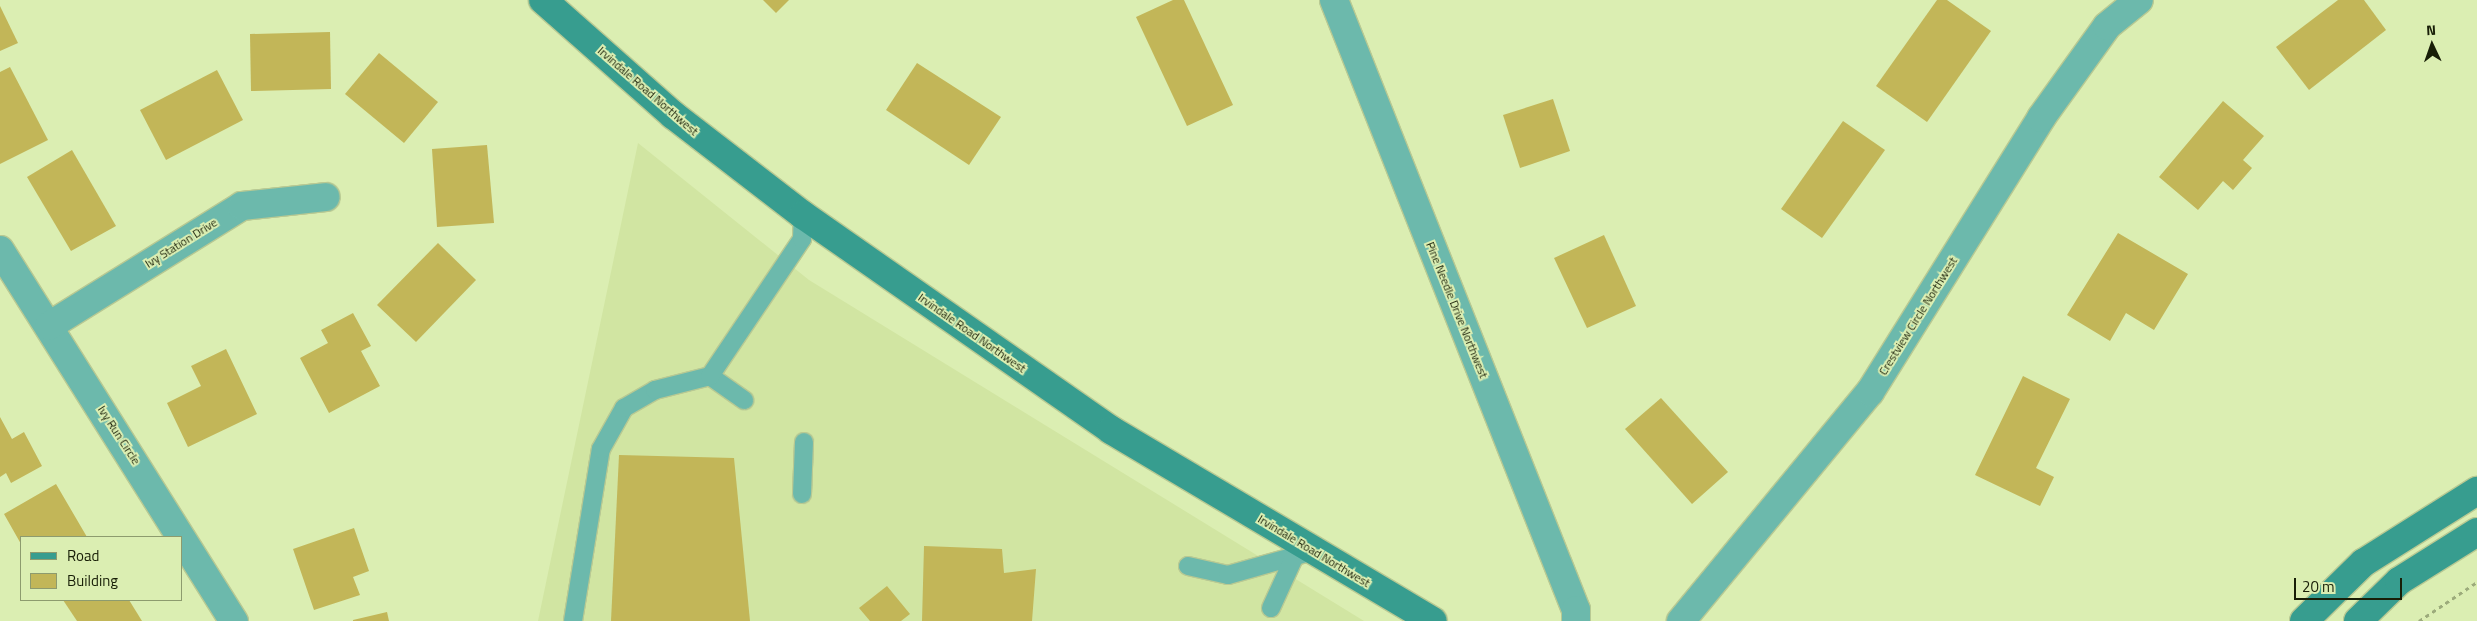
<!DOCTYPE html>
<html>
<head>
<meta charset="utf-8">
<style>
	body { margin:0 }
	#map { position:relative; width:2477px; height:621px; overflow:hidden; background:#dbeeb2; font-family:"Titillium Web",sans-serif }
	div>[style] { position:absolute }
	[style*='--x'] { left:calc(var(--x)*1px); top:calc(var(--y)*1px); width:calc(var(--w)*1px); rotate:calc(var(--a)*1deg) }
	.built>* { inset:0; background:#d1e5a2 }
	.building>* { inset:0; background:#c2b658 }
	.path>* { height:3px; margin-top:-1.5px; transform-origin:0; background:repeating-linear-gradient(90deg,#9cab7b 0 4px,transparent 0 8px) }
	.roads { filter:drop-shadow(1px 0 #b8c993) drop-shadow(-1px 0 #b8c993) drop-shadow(0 1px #b8c993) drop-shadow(0 -1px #b8c993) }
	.lane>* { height:18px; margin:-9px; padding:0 9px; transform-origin:9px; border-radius:9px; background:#6cb9ac }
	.street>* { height:28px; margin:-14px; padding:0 14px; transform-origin:14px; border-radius:14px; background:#6cb9ac }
	.secondary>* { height:28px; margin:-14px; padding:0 14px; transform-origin:14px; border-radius:14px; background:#379d8f }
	span { translate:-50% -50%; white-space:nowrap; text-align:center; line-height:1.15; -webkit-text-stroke:4px #dbeeb2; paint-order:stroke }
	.street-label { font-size:12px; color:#181e07 }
	.legend { position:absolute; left:20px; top:536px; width:162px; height:65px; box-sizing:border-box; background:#dbeeb2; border:1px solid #8d9b6e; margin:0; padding:6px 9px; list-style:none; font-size:15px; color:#181e07 }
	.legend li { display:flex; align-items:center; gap:10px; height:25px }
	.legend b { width:25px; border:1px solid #8d9b6e }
	.north { position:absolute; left:2407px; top:20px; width:50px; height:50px; -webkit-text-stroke:4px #dbeeb2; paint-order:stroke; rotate:357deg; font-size:14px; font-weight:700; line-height:20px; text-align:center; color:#181e07 }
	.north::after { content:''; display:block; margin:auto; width:18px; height:22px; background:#181e07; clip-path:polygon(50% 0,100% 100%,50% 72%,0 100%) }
	.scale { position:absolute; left:2294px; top:578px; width:108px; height:22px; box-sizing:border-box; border:2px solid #181e07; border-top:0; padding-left:6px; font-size:15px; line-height:18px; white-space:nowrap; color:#181e07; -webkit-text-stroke:4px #dbeeb2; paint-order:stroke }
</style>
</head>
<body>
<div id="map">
	<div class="built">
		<i style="clip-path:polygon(638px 143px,809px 280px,1364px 621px,538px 621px)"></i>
	</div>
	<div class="building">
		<i style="clip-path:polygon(763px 0,789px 0,776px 13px)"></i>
		<i style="clip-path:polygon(1173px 0,1184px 0,1233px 105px,1187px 126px,1136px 17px)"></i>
		<i style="clip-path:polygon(1937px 0,1947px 0,1991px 31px,1927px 122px,1876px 86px)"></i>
		<i style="clip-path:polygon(2338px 0,2364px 0,2386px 30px,2309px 90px,2276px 47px)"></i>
		<i style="clip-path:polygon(0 6px,18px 43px,0 51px)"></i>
		<i style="clip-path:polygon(330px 32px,331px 89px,251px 91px,250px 34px)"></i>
		<i style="clip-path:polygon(379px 53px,438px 102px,404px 143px,345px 94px)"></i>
		<i style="clip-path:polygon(917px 63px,1001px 117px,969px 165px,886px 110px)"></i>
		<i style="clip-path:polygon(10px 67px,48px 140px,0 164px,0 72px)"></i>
		<i style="clip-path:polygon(217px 70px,243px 120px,166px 160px,140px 110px)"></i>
		<i style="clip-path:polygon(1553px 99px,1570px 151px,1520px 168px,1503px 115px)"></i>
		<i style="clip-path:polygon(2223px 101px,2264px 136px,2243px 160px,2252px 168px,2233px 190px,2223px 181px,2198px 210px,2159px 177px)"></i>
		<i style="clip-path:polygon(1843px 121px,1885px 150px,1822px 238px,1781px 209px)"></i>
		<i style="clip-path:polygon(487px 145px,494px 223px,437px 227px,432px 149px)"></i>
		<i style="clip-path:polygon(72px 150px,116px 226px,71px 251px,27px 177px)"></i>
		<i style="clip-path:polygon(2118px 233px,2188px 274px,2154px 330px,2126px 313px,2110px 341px,2067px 315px)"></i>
		<i style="clip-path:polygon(1604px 235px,1636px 306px,1587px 328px,1554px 258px)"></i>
		<i style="clip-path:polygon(438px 243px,476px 280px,416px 342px,377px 305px)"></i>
		<i style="clip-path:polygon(353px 313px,371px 346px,361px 351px,380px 386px,329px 413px,300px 358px,328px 343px,321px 330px)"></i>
		<i style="clip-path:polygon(226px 349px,257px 414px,188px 447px,167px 403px,201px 386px,191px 366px)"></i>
		<i style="clip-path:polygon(2023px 376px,2070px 399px,2036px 468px,2054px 477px,2040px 506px,1975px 475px)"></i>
		<i style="clip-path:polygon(1661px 398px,1728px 472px,1692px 504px,1625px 429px)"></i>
		<i style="clip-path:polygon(0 417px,12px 439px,24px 432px,42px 466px,11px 483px,6px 473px,0 477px)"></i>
		<i style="clip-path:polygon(619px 455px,734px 458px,750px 621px,611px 621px)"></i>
		<i style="clip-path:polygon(56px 484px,87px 537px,21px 537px,21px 544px,4px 514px)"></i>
		<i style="clip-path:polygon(354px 528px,369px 571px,353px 577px,360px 595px,314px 610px,293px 549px)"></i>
		<i style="clip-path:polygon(924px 546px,1002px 549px,1004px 573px,1036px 569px,1032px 621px,922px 621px)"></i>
		<i style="clip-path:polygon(887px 586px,910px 614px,901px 621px,870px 621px,859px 608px)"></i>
		<i style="clip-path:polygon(63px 600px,129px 600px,142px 621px,77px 621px)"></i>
		<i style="clip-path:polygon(387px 612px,389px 621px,353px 621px,353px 620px)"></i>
	</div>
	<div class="path">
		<i style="--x:2419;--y:621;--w:70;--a:-33.9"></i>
	</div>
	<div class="roads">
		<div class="lane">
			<i style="--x:710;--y:376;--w:42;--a:35.2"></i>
			<i style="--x:802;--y:494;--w:52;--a:-87.8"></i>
			<i style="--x:1188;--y:566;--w:41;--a:12.7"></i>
			<i style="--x:1228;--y:575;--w:88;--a:-15.8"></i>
			<i style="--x:1271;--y:608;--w:53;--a:-65.4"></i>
			<i style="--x:573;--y:621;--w:174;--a:-80.8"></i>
			<i style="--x:601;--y:449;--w:47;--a:-60.7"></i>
			<i style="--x:624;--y:408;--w:36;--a:-30"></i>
			<i style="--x:655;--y:390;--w:57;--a:-14.3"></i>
			<i style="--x:710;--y:376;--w:165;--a:-56.1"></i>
			<i style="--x:802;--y:239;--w:24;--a:-88"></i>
		</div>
		<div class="street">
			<i style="--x:1334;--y:0;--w:656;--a:68.36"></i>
			<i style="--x:1576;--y:610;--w:11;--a:90"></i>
			<i style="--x:0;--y:250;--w:439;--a:57.8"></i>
			<i style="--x:49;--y:326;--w:227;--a:-31.9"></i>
			<i style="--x:242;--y:206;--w:84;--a:-6.1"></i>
			<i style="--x:1681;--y:621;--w:297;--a:-50.5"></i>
			<i style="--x:1870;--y:392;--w:323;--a:-58"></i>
			<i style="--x:2041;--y:118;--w:113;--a:-54.3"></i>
			<i style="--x:2107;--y:26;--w:41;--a:-39.1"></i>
		</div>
		<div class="secondary">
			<i style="--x:543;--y:0;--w:174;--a:41.5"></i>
			<i style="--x:673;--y:115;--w:164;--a:37.6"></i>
			<i style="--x:803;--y:215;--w:376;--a:34.9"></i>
			<i style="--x:1111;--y:430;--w:374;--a:30.7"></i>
			<i style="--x:2304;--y:621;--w:83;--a:-44.5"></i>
			<i style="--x:2363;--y:563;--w:135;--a:-32.3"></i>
			<i style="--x:2358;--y:621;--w:57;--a:-44.3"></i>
			<i style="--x:2399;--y:581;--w:92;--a:-32.1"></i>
		</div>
	</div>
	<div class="street-label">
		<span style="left:648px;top:91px;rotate:41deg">Irvindale Road Northwest</span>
		<span style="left:181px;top:243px;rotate:-32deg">Ivy Station Drive</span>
		<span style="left:1457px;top:310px;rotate:68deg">Pine Needle Drive Northwest</span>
		<span style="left:1918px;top:316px;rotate:-58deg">Crestview Circle Northwest</span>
		<span style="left:972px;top:333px;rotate:35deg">Irvindale Road Northwest</span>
		<span style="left:119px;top:435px;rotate:57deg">Ivy Run Circle</span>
		<span style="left:1314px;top:551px;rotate:31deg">Irvindale Road Northwest</span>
	</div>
	<ul class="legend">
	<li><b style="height:6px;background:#379d8f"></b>Road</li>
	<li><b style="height:14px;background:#c2b658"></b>Building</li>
	</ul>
	<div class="north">N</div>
	<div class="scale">20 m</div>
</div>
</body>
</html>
